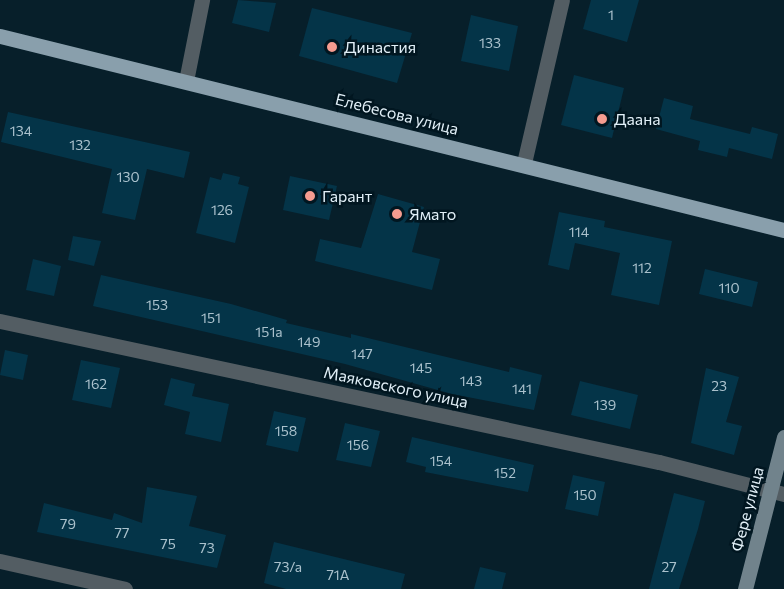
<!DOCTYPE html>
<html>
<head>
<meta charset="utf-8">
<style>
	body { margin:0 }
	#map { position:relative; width:784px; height:589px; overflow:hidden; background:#071f2a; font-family:Commissioner,sans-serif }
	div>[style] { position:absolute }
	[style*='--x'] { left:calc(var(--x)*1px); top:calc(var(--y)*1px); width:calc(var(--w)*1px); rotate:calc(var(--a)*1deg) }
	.building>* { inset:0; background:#043448 }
	.street>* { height:15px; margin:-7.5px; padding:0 7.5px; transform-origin:7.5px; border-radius:7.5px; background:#535d63 }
	.secondary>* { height:15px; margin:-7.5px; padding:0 7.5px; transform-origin:7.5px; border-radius:7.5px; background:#71838c }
	.primary>* { height:15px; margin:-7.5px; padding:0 7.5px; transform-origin:7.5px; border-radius:7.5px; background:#899fac }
	.dots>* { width:16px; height:16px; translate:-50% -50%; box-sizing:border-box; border:3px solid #011620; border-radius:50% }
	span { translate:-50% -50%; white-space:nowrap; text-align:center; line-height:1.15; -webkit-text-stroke:5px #011620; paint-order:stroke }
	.number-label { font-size:14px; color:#aac1cc }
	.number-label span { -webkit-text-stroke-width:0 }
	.poi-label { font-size:16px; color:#e2f0f8 }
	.left { translate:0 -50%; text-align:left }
	.street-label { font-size:16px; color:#e2f0f8 }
</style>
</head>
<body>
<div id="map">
	<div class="building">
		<i style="clip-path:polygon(238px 0,276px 3px,269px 32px,232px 23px)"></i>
		<i style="clip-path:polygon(591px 0,639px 0,627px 42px,583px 29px)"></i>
		<i style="clip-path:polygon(312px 8px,412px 33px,397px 83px,299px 56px)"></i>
		<i style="clip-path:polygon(471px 15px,518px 26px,509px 71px,461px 61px)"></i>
		<i style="clip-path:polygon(574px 75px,624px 88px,612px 138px,561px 125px)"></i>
		<i style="clip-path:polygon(664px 98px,693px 106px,690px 119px,750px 134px,752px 127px,778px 134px,772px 159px,729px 148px,727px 157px,698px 150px,700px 141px,656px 129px)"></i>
		<i style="clip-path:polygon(8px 112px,190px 152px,184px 178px,147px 169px,135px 220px,102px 213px,112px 169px,1px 142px)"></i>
		<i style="clip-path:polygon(223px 173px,240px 177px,238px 184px,249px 187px,235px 243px,196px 233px,210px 177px,221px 180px)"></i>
		<i style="clip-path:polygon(290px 176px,337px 186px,329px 220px,283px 210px)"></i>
		<i style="clip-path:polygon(378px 194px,424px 207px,412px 252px,440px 259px,432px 290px,315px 261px,320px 239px,361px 248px)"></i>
		<i style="clip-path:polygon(559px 212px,605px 221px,604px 227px,672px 241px,659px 305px,611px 295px,620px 253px,575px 243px,569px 270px,548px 265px)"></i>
		<i style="clip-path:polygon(73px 236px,101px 241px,94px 266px,68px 260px)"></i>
		<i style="clip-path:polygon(33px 259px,61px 266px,54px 296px,26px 290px)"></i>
		<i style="clip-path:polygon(705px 269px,758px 282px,752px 307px,699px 294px)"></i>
		<i style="clip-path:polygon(101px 275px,231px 304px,287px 320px,286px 323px,351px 338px,351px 334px,509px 372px,510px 367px,542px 375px,534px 410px,452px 394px,345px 364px,93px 306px)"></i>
		<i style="clip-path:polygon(5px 350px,28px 355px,23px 380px,0 375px)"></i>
		<i style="clip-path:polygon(81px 360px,120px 368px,111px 408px,72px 400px)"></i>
		<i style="clip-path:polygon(706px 368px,739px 377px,726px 422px,742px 426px,734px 455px,691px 443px)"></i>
		<i style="clip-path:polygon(171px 378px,195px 384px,192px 396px,229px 404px,221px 442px,185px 434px,190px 412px,164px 405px)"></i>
		<i style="clip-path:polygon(580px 381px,638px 395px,630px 429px,571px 415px)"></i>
		<i style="clip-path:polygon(274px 411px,306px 418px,298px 452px,266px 445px)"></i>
		<i style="clip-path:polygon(345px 423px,380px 431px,371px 467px,336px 460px)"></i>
		<i style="clip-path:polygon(412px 437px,534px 465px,528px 492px,425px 472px,426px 467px,406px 462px)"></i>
		<i style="clip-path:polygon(573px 475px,605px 482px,598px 516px,565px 509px)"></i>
		<i style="clip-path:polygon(147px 487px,197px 496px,189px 526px,226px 535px,217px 568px,37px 532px,44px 503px,112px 520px,114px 513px,142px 523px)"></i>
		<i style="clip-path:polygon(674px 493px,705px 501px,698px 529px,679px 589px,649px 589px)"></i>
		<i style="clip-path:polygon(274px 542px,405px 574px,401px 589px,286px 589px,264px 583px)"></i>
		<i style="clip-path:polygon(480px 567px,506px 573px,502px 589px,474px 589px)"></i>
	</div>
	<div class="street">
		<i style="--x:186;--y:81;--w:83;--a:-78.8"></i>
		<i style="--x:524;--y:163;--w:167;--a:-76.9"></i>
		<i style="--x:0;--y:321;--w:674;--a:12.08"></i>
		<i style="--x:659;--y:462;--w:129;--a:14.4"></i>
		<i style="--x:0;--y:561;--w:128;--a:12.6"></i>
	</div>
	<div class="secondary">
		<i style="--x:745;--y:589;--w:157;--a:-75.6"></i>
	</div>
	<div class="primary">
		<i style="--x:0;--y:36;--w:808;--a:13.9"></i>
	</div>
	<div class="dots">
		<i style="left:332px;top:47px;background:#f59c90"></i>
		<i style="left:602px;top:119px;background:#f59c90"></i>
		<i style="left:310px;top:196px;background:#f59c90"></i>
		<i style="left:397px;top:214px;background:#f59c90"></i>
	</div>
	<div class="number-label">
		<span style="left:611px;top:15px">1</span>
		<span style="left:490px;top:43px">133</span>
		<span style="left:21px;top:131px">134</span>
		<span style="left:80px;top:145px">132</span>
		<span style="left:128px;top:177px">130</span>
		<span style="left:222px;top:210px">126</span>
		<span style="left:579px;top:232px">114</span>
		<span style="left:642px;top:268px">112</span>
		<span style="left:729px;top:288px">110</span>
		<span style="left:157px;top:305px">153</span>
		<span style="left:211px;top:318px">151</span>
		<span style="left:269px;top:332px">151а</span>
		<span style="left:309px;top:342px">149</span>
		<span style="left:362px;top:354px">147</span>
		<span style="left:421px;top:368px">145</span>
		<span style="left:471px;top:381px">143</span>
		<span style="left:96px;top:384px">162</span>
		<span style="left:719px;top:386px">23</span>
		<span style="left:522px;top:389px">141</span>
		<span style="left:605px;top:405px">139</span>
		<span style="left:286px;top:431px">158</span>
		<span style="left:358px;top:445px">156</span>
		<span style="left:441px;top:461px">154</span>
		<span style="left:505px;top:473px">152</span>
		<span style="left:585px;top:495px">150</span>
		<span style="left:68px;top:524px">79</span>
		<span style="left:122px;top:533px">77</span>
		<span style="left:168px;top:544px">75</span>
		<span style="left:207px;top:548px">73</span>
		<span style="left:288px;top:567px">73/а</span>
		<span style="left:669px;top:567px">27</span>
		<span style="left:338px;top:575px">71А</span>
	</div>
	<div class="poi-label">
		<span class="left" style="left:344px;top:47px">Династия</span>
		<span class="left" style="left:614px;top:119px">Даана</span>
		<span class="left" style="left:322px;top:196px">Гарант</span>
		<span class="left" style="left:409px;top:214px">Ямато</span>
	</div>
	<div class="street-label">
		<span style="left:397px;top:114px;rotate:14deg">Елебесова улица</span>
		<span style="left:396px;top:387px;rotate:12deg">Маяковского улица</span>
		<span style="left:747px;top:509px;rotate:-75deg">Фере улица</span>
	</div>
</div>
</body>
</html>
